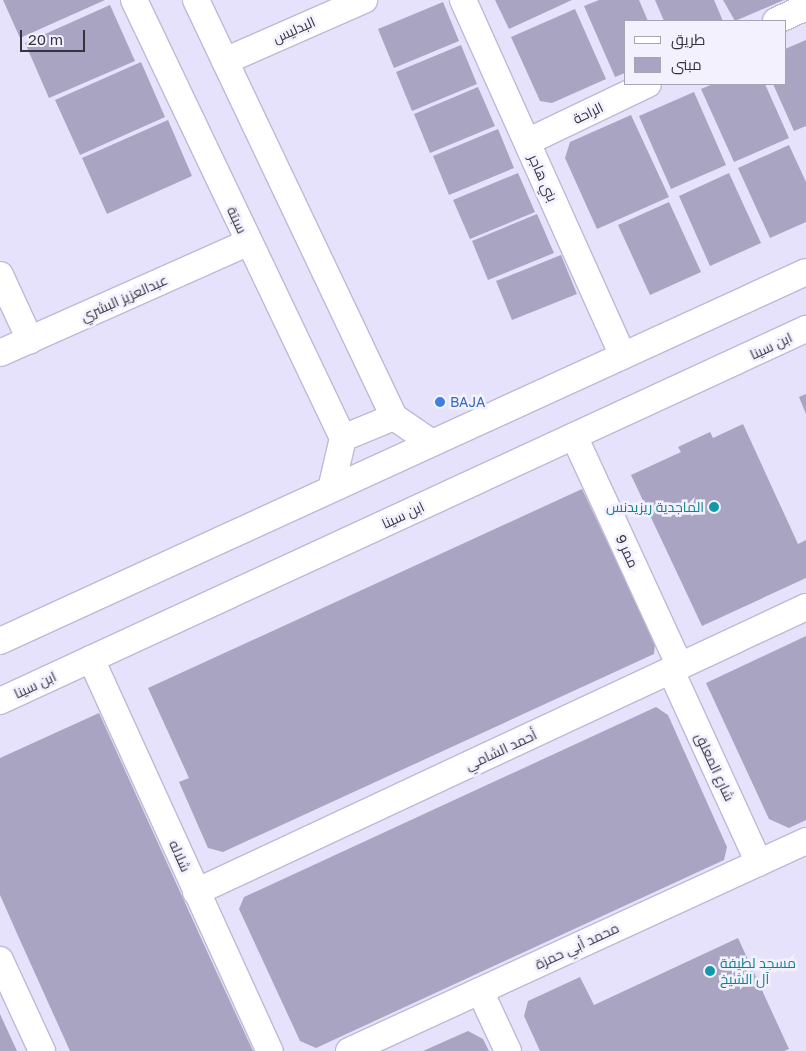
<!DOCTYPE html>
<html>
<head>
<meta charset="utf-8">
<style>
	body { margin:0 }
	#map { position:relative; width:806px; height:1051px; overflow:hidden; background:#e6e2fb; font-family:"Golos Text",Cairo,sans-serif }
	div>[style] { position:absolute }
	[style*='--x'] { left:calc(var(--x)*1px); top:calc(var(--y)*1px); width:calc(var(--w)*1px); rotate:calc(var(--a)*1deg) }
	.building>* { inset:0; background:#a9a4c2 }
	.roads { filter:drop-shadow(1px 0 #beb9d7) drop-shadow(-1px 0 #beb9d7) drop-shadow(0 1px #beb9d7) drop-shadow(0 -1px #beb9d7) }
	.minor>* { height:26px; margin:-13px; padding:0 13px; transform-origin:13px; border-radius:13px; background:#fff }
	.dots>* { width:14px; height:14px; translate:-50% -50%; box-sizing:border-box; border:2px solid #f3f1fe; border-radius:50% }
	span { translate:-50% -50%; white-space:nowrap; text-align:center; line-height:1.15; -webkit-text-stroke:5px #f3f1fe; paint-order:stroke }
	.street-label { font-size:14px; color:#35333f }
	.shop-label { font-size:14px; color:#366cbe }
	.left { translate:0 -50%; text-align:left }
	.culture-label { font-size:14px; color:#0d838f }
	.right { translate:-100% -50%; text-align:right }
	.legend { position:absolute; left:624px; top:20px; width:162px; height:65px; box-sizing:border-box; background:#f3f1fe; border:1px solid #a7a5b2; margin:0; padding:6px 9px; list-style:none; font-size:15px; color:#35333f }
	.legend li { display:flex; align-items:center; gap:10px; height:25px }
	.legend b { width:25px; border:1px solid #a7a5b2 }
	.scale { position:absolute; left:20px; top:30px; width:65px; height:22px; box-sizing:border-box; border:2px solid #35333f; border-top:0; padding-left:6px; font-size:15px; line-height:18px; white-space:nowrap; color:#35333f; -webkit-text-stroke:4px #f3f1fe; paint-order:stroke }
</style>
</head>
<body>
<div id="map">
	<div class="building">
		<i style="clip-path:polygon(3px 0,105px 0,20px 38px)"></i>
		<i style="clip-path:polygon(495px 0,572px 0,509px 29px)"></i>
		<i style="clip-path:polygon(599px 0,639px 0,648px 21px,625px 21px,625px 73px,615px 77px,584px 6px)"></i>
		<i style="clip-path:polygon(655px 0,714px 0,723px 21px,664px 21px)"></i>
		<i style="clip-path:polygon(723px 0,784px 0,735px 21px)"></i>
		<i style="clip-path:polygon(443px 2px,459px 41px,394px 68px,378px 29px)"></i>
		<i style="clip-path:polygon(110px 5px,135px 61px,49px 98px,25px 43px)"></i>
		<i style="clip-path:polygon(575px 9px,606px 79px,552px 103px,540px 101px,511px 37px)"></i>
		<i style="clip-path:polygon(806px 40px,806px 126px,794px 131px,773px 84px,785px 84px,785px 49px)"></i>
		<i style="clip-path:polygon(461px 45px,477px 84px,412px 111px,396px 72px)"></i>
		<i style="clip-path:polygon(141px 62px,165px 117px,80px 155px,55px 100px)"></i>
		<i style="clip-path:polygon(713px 84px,765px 84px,789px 138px,734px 162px,701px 89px)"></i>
		<i style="clip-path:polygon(478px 87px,495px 126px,430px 153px,414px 114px)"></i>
		<i style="clip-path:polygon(694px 92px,726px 165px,671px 189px,639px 116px)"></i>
		<i style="clip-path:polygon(631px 115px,669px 197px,597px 229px,565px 158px,570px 142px)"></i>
		<i style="clip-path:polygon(168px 120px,192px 176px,107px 214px,82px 158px)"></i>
		<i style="clip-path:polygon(498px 129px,514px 168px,449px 195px,433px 156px)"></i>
		<i style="clip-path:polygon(789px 145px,806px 182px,806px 222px,770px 238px,738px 168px)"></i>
		<i style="clip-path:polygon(518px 173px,535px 212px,470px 239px,453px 200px)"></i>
		<i style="clip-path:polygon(729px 173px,761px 243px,710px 266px,679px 196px)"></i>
		<i style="clip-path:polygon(669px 202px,701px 272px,650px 295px,618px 225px)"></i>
		<i style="clip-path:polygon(537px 214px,554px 253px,488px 280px,472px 241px)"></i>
		<i style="clip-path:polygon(561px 255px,577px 294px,512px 320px,496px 281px)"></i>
		<i style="clip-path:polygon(806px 394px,806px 414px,799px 397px)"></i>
		<i style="clip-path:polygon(743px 424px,798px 544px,806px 540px,806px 578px,702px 626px,631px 475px,681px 452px,678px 447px,710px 432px,713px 438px)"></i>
		<i style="clip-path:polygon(582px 489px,655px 643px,654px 654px,223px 852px,208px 848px,179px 782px,189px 778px,148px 688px)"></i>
		<i style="clip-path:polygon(806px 636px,806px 820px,789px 828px,769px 819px,706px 683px)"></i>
		<i style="clip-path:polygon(656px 707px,668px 715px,727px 847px,724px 860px,316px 1048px,300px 1041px,239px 909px,244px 897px)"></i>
		<i style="clip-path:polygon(99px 713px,216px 971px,253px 1051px,70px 1051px,19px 938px,0 895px,0 758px)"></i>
		<i style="clip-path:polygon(738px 938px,789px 1049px,784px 1051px,540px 1051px,524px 1016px,528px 1001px,580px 977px,594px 1005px)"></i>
		<i style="clip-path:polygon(0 1014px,17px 1051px,0 1051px)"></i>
		<i style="clip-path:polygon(468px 1031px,483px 1039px,489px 1051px,423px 1051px)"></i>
	</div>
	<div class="roads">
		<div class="minor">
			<i style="--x:134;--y:0;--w:485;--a:64.5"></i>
			<i style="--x:343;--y:438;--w:52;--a:103.2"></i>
			<i style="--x:196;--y:0;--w:462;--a:64.6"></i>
			<i style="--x:394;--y:417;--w:46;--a:34.4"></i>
			<i style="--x:463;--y:0;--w:390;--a:65.8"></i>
			<i style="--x:776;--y:21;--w:33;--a:-25"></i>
			<i style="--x:225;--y:61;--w:152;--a:-23.7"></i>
			<i style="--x:527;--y:142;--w:134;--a:-25.6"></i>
			<i style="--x:0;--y:275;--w:72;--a:65.2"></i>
			<i style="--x:0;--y:353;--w:270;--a:-24"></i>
			<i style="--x:574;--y:436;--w:253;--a:65.3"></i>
			<i style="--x:343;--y:438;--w:55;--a:-22.4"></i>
			<i style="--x:0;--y:641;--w:886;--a:-24.6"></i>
			<i style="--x:91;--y:659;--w:431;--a:65.5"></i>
			<i style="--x:671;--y:671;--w:211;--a:65.4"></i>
			<i style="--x:0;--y:701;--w:888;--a:-24.78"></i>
			<i style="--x:196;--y:892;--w:673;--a:-25.04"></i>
			<i style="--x:0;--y:960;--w:100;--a:65.2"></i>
			<i style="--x:480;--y:991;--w:66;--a:65"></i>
			<i style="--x:349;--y:1051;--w:503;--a:-24.68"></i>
		</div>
	</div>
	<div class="dots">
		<i style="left:440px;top:402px;background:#3f7fe0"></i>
		<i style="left:714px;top:507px;background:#0f9aa8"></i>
		<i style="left:710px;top:971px;background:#0f9aa8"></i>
	</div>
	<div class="street-label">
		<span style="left:294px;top:30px;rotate:-24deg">البدليس</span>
		<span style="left:588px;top:113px;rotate:-26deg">الراحة</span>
		<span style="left:543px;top:178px;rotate:66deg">بني هاجر</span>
		<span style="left:237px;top:220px;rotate:65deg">سبتة</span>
		<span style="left:124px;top:298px;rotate:-24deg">عبدالعزيز البشري</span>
		<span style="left:771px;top:346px;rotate:-25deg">ابن سينا</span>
		<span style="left:403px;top:515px;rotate:-25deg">ابن سينا</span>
		<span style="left:627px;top:551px;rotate:65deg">ممر 9</span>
		<span style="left:35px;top:685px;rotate:-25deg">ابن سينا</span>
		<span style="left:501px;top:750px;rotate:-25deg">أحمد الشامي</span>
		<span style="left:715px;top:767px;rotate:65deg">شارع المعلق</span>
		<span style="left:180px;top:856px;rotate:66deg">شلاله</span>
		<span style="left:577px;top:946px;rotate:-25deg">محمد أبي حمزة</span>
	</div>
	<div class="shop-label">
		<span class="left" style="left:450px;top:402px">BAJA</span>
	</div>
	<div class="culture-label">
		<span class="right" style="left:704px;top:507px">الماجدية ريزيدنس</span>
		<span class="left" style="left:720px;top:971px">مسجد لطيفة<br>آل الشيخ</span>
	</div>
	<ul class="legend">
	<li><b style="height:6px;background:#fff"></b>طريق</li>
	<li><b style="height:14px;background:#a9a4c2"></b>مبنى</li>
	</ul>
	<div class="scale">20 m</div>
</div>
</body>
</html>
